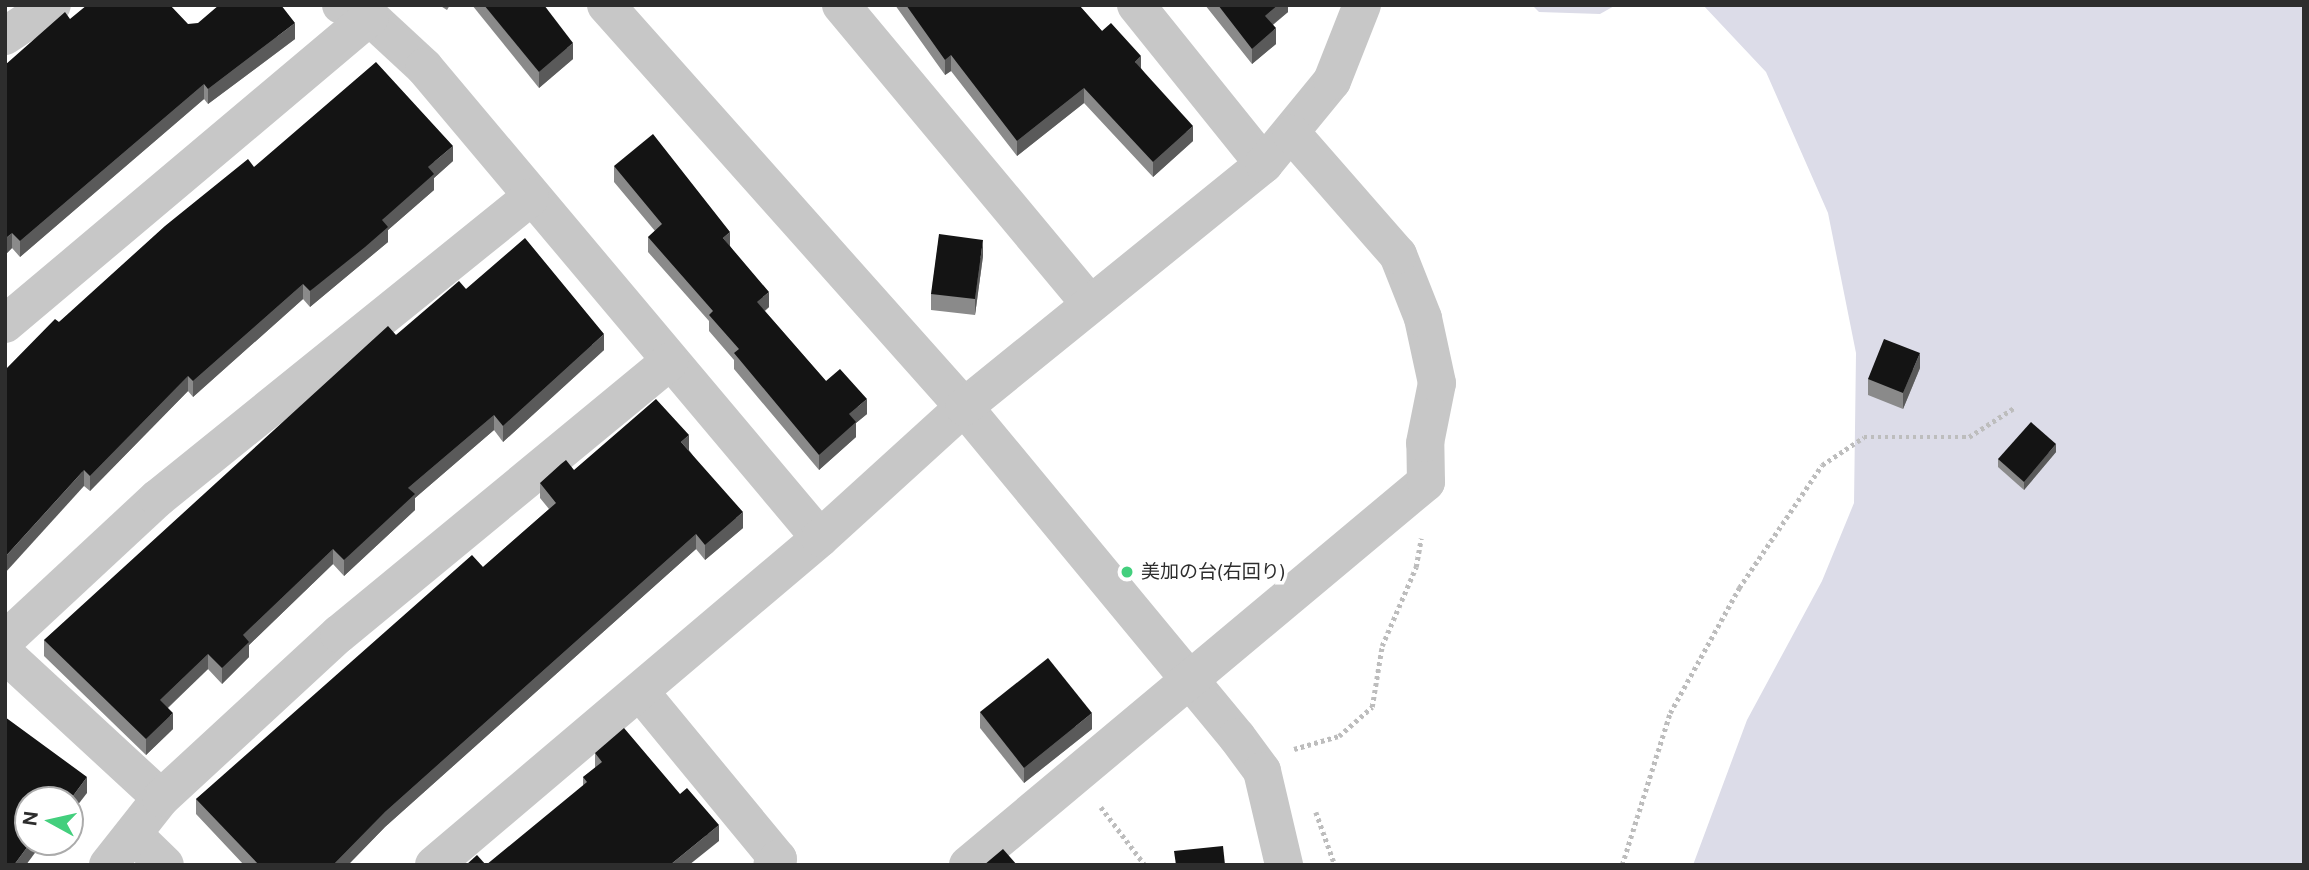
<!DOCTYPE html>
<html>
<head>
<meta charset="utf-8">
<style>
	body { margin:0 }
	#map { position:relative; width:2309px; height:870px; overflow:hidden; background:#fff; font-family:"Public Sans","Noto Sans JP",sans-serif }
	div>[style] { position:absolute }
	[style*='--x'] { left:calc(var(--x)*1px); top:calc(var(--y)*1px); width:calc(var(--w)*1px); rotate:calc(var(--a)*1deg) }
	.green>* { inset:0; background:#dcdce8 }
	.path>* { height:4.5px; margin-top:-2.25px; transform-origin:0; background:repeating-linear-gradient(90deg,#bdbdbd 0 3.5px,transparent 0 7px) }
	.minor>* { height:38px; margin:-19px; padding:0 19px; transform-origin:19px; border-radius:19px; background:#c7c7c7 }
	.wall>* { inset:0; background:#8a8a8a }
	.shaded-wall>* { inset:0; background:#5a5a5a }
	.building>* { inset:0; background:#141414 }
	.dots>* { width:19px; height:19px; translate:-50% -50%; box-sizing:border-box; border:4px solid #fff; border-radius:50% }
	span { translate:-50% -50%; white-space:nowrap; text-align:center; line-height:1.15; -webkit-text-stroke:7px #fff; paint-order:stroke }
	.poi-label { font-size:19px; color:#2d2d2d }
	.left { translate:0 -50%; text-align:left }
	.frame { position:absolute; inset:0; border:7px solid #2d2d2d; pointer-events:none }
	.north { position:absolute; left:14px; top:786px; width:70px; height:70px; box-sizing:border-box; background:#fff; border:2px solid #ababab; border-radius:50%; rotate:278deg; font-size:19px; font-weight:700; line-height:28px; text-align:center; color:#2d2d2d }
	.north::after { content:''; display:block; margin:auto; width:24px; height:32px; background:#43cf7d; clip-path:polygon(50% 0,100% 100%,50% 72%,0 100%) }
</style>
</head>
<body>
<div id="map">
	<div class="green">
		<i style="clip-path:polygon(1532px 5px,1616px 5px,1600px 14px,1539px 12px)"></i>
		<i style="clip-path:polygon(1703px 5px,2304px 5px,2304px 865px,1693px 865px,1747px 720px,1822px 581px,1854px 503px,1856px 353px,1828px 213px,1766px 72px)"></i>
	</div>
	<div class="path">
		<i style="--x:1294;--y:749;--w:47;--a:-16.1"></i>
		<i style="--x:1339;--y:736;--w:44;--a:-41.3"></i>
		<i style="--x:1372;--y:707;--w:62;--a:-80.7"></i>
		<i style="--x:1382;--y:646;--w:86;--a:-66.7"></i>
		<i style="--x:1416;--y:567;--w:29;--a:-80"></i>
		<i style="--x:1101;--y:807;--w:73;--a:52.8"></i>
		<i style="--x:1316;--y:812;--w:56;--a:70.3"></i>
		<i style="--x:1622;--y:865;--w:159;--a:-72.5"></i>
		<i style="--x:1670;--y:713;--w:143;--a:-61.1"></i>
		<i style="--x:1739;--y:588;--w:148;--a:-56"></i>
		<i style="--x:1822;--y:465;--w:50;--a:-33.7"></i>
		<i style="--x:1864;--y:437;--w:105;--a:0"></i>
		<i style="--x:1969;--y:437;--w:54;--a:-32.8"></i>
	</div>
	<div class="minor">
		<i style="--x:341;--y:5;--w:31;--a:22"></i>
		<i style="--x:370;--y:17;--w:74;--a:42.8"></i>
		<i style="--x:424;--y:67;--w:615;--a:49.94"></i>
		<i style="--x:606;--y:5;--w:538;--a:48.31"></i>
		<i style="--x:964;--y:407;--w:428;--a:50.4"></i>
		<i style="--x:1237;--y:737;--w:42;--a:53.7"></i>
		<i style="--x:1262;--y:771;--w:97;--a:76.8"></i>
		<i style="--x:841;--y:5;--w:389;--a:50.2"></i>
		<i style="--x:1136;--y:5;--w:204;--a:51.2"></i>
		<i style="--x:5;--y:36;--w:56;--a:-33.4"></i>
		<i style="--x:5;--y:324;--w:477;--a:-40.1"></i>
		<i style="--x:5;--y:640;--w:209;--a:-42.9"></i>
		<i style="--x:158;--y:498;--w:478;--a:-38.9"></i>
		<i style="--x:5;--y:654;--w:212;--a:42.7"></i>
		<i style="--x:641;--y:693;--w:215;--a:50.5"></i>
		<i style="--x:778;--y:859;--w:8;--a:135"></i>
		<i style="--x:134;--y:835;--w:43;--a:44.1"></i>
		<i style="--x:108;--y:865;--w:85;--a:-51.7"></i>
		<i style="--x:161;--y:798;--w:242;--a:-42.7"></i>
		<i style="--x:339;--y:634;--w:428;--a:-39.5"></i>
		<i style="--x:434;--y:865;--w:506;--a:-40.27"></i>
		<i style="--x:820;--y:538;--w:195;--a:-42.3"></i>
		<i style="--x:964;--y:407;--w:386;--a:-39"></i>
		<i style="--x:1264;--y:164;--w:107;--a:-50.7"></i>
		<i style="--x:1332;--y:81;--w:82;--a:-68.5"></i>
		<i style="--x:968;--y:865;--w:597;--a:-39.9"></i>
		<i style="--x:1426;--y:482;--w:39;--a:-91"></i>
		<i style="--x:1425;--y:443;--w:61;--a:-78.7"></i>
		<i style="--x:1437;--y:383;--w:66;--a:-102.2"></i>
		<i style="--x:1423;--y:318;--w:68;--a:-111.6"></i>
		<i style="--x:1398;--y:255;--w:161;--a:-131.2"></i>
	</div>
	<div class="wall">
		<i style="clip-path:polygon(439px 5px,450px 5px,447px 10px)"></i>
		<i style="clip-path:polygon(472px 5px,544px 5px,573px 59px,539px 88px)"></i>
		<i style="clip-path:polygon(895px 5px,1079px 5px,1102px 31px,1141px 68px,1193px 141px,1153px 177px,1084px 103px,1017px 156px,951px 71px,945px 75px)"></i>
		<i style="clip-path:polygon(1205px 5px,1288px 5px,1288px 12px,1273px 25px,1276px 44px,1252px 64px)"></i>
		<i style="clip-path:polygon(70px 19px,188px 24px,295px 39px,208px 104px,204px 99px,20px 257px,12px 248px,5px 255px)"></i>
		<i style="clip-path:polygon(453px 161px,434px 178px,434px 190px,388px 230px,388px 242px,310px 307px,303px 299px,193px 397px,188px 391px,90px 491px,84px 486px,59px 322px,254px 167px)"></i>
		<i style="clip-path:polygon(614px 166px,730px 246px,769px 307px,765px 311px,826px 381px,867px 414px,856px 423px,856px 437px,819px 470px,734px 369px,734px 360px,709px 331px,709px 321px,648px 252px,648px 237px,655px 231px,614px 182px)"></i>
		<i style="clip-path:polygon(983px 256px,975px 315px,931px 310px,931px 294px)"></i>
		<i style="clip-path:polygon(466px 289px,604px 350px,503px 442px,494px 430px,415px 498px,415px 510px,344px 576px,333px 564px,249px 645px,249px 657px,222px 684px,208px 669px,168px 708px,173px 729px,146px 755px,44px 656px,44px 640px,396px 335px)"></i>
		<i style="clip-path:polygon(1920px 368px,1903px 409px,1868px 395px,1868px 379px)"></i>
		<i style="clip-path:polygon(689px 450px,743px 528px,705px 560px,696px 549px,385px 827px,348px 865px,244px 865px,196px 814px,196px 799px,483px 567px,549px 509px,540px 498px,540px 483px)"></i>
		<i style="clip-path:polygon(2056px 452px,2024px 490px,1998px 467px,1998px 459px)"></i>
		<i style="clip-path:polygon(980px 712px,1092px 729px,1024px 783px,980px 728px)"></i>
		<i style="clip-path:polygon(595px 753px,719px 841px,583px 785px,583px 777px,595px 768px)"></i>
	</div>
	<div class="shaded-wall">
		<i style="clip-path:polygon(1278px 5px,1288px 5px,1288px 12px,1265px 31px,1265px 16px)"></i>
		<i style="clip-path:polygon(295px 23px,295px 39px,208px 104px,208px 89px)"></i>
		<i style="clip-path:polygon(1276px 28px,1276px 44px,1252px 64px,1252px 49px)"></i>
		<i style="clip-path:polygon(573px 43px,573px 59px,539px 88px,539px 72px)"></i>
		<i style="clip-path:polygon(951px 55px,951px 71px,945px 75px,945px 60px)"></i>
		<i style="clip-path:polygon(1141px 56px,1141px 72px,1135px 62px)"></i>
		<i style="clip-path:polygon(204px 84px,204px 99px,20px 257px,20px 241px)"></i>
		<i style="clip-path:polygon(1084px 88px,1084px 103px,1017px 156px,1017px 141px)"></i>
		<i style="clip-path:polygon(1193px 126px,1193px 141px,1153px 177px,1153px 162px)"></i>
		<i style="clip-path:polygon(453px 146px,453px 161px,434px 178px,434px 190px,388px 230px,388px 242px,310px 307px,310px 291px,382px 220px,428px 167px)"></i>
		<i style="clip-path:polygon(730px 232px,730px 247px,723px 238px)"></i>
		<i style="clip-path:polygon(12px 233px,12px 248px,5px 255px,5px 239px)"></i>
		<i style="clip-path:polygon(983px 240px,983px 256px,975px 315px,975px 299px)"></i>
		<i style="clip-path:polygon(303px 284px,303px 299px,193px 397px,193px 381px)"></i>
		<i style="clip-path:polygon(769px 292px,769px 307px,757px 317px,757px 302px)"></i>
		<i style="clip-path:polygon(604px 334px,604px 350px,503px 442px,503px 426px)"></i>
		<i style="clip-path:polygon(1920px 353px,1920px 368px,1903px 409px,1903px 393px)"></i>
		<i style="clip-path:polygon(188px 376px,188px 391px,90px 491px,90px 476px)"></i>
		<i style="clip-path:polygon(867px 399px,867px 414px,856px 423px,856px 437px,819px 470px,819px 455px,849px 414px)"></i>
		<i style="clip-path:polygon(494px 415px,494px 430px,415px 498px,415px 510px,344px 576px,344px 560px,408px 488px)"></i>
		<i style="clip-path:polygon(689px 435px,689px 451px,681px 442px)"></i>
		<i style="clip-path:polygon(2056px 444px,2056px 452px,2024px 490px,2024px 482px)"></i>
		<i style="clip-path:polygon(84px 470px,84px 486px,5px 573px,5px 557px)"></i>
		<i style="clip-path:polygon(743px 512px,743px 528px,705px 560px,705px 545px)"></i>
		<i style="clip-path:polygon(696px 534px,696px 549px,385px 827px,348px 865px,333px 865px,385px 812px)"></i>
		<i style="clip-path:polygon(333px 549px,333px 564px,249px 645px,249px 657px,222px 684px,222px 668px,243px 635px)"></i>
		<i style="clip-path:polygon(208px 654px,208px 669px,160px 715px,160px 700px)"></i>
		<i style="clip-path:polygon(173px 713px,173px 729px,146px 755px,146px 739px)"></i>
		<i style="clip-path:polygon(1092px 713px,1092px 729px,1024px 783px,1024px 768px)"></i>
		<i style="clip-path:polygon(87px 777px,87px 793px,70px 815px,70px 800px)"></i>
		<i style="clip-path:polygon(719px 825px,719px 841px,689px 865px,670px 865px)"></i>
		<i style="clip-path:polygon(31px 842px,43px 842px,26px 865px,14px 865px)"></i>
	</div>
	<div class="building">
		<i style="clip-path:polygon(87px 5px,170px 5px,188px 24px,198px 23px,219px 5px,281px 5px,295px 23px,208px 89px,204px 84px,20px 241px,12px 233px,5px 239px,5px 65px,65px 12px,70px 19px)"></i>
		<i style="clip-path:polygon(484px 5px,544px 5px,573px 43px,539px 72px)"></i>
		<i style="clip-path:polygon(906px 5px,1079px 5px,1102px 31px,1111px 23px,1141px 56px,1135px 62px,1193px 126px,1153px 162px,1084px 88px,1017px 141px,951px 55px,945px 60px)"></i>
		<i style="clip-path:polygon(1218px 5px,1278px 5px,1265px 16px,1276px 28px,1252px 49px)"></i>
		<i style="clip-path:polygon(376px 62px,453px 146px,428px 167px,434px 174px,382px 220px,388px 227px,365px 247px,310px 291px,303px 284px,193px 381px,188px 376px,90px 476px,84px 470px,5px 557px,5px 370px,55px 319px,59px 322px,165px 226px,248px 159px,254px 167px)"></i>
		<i style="clip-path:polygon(653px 134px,730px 232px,723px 238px,769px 292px,757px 302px,826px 381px,840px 369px,867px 399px,849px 414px,856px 422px,819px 455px,734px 353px,739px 349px,709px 315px,713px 311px,648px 237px,662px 224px,614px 166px)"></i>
		<i style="clip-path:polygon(939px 234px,983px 240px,975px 299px,931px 294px)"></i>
		<i style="clip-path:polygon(525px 238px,604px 334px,503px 426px,494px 415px,408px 488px,415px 494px,344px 560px,333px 549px,243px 635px,249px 642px,222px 668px,208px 654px,160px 700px,173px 713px,146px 739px,44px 640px,388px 326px,396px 335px,459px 281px,466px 289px)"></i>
		<i style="clip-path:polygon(1884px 339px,1920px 353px,1903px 393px,1868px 379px)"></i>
		<i style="clip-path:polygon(656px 399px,689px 435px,681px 442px,743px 512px,705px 545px,696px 534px,385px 812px,333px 865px,259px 865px,196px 799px,472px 555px,483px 567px,556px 503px,540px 483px,561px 464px,566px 460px,574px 470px)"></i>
		<i style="clip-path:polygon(2031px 422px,2056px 444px,2024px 482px,1998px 459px)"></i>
		<i style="clip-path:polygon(1048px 658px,1092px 713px,1024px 768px,980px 712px)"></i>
		<i style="clip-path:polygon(5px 717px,87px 777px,70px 800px,28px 800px,28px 842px,31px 842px,14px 865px,5px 865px)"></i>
		<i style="clip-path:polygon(624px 728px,680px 794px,687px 788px,719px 825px,670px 865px,486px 865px,587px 782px,583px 777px,602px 762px,595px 753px)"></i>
		<i style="clip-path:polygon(1223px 846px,1225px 865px,1176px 865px,1174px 851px)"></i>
		<i style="clip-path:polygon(1003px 849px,1017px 865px,984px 865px)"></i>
		<i style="clip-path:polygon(477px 855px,486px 865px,466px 865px)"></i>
	</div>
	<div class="dots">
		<i style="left:1127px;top:572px;background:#43cf7d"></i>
	</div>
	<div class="poi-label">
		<span class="left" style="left:1141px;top:572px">美加の台(右回り)</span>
	</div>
	<div class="frame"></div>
	<div class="north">N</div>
</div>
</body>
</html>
